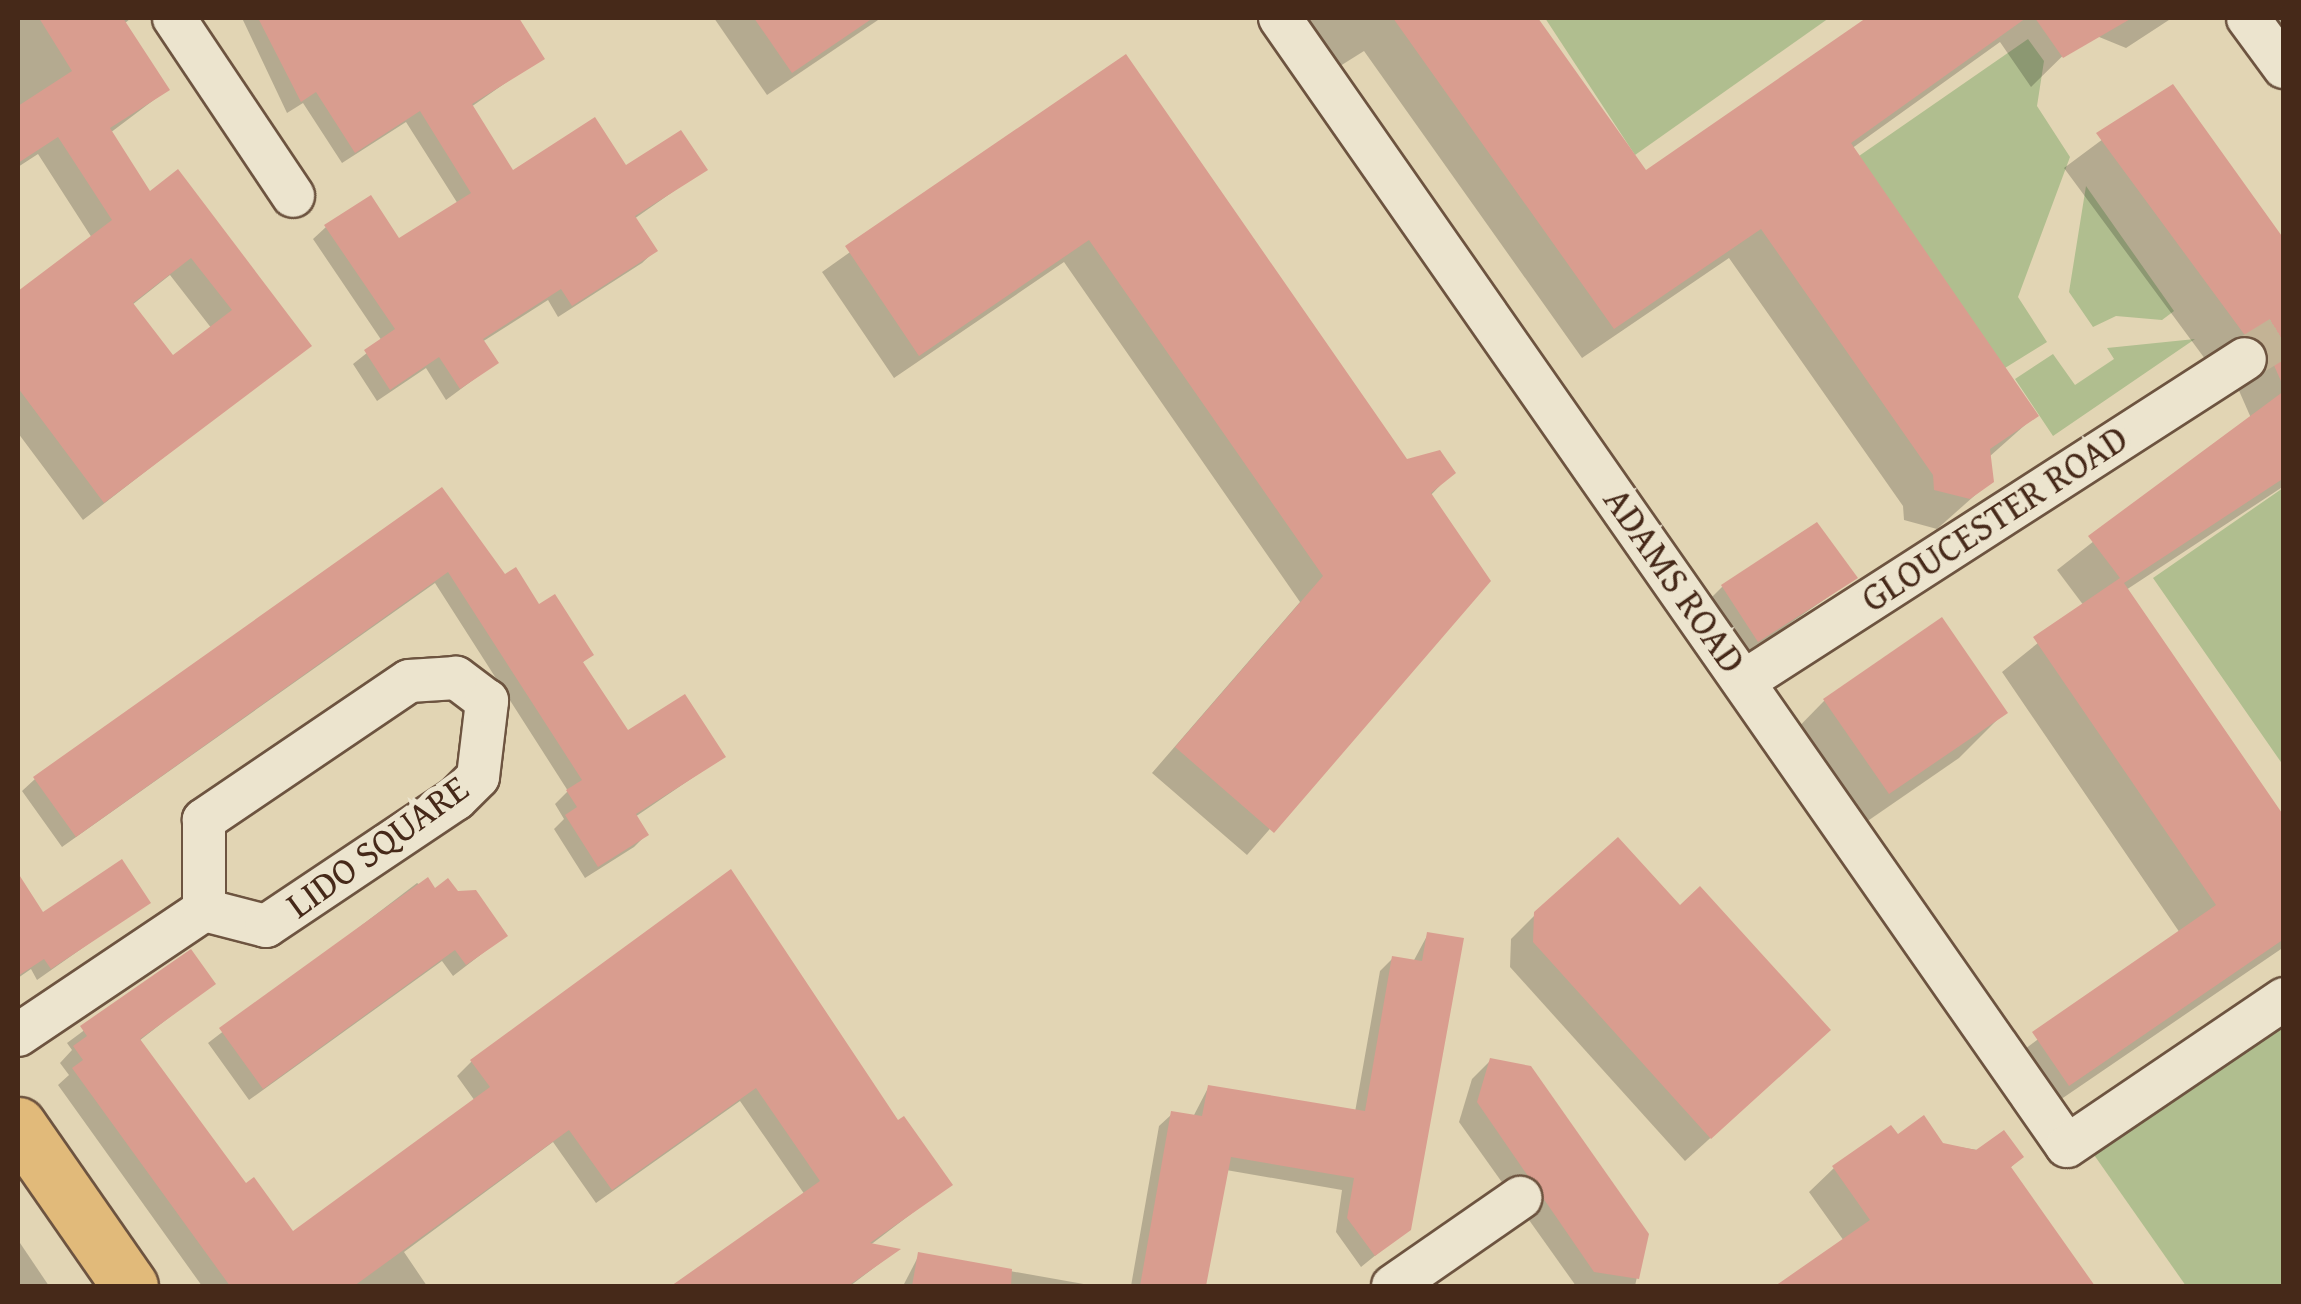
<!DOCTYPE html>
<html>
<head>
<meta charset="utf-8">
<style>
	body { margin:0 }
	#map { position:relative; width:2301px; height:1304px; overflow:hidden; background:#e2d5b4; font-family:"Gentium Book Plus",serif }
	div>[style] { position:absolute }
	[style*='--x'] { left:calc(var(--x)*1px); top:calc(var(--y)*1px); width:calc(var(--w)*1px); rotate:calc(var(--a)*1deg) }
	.green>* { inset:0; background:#b0be8f }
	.shadow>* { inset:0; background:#0003 }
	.building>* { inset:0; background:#d99d8f }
	.street-tunnel>* { height:42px; margin-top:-21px; transform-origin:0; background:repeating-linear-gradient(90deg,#c3b395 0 42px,transparent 0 63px) }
	.roads { filter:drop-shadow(2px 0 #6d5440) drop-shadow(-2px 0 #6d5440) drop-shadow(0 2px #6d5440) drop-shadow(0 -2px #6d5440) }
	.street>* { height:42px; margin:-21px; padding:0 21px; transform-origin:21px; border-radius:21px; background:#ece4ce }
	.primary>* { height:55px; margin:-27.5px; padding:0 27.5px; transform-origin:27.5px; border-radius:27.5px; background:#e1ba7a }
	span { translate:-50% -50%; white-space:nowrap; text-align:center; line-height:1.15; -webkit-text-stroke:10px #ece4ce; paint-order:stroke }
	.street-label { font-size:38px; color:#462919 }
	.frame { position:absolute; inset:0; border:20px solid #462919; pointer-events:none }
</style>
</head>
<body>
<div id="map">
	<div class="green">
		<i style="clip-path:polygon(1545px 18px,1829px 18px,1635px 155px)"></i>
		<i style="clip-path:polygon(2028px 39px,2044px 61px,2037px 106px,2070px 157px,2018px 297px,2047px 342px,2005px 368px,1859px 156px)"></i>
		<i style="clip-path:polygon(2086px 186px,2174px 311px,2162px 320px,2116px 316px,2093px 327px,2069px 292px)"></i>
		<i style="clip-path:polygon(2195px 339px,2053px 436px,2015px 379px,2053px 354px,2075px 385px,2114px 359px,2107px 348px)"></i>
		<i style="clip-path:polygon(2283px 488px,2283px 487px,2283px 765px,2153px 578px)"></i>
		<i style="clip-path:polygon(2283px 1011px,2283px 1286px,2186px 1286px,2092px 1152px)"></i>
	</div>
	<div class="shadow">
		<i style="clip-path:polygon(evenodd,18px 18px,131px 18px,124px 24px,167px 90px,110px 133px,149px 195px,308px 345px,83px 520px,18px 433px,18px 295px,92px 238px,38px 154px,18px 167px,18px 18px,170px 275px,212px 329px,173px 359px,132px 305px,170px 275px)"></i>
		<i style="clip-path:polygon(242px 18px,516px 18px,541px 58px,471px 107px,512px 173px,704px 170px,634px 219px,655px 251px,642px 263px,558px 317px,548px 300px,482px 342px,496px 363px,446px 400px,426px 368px,377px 401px,353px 364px,382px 341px,313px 239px,326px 227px,398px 241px,458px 204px,406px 122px,342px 163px,303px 103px,287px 113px)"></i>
		<i style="clip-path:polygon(714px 18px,881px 18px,767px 95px)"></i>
		<i style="clip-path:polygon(1269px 18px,1535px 18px,1645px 173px,1870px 18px,2172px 18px,2126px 48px,2087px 32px,2031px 87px,2000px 42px,1851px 149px,2035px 416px,1989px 457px,1991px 481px,1937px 529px,1904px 520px,1903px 506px,1729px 258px,1582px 358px,1364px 51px,1313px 83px)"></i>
		<i style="clip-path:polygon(2252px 18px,2284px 18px,2284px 63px)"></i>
		<i style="clip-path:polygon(1125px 57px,1406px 462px,1452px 473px,1430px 496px,1488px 580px,1247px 855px,1152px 773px,1300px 602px,1064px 262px,894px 378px,822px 272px)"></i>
		<i style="clip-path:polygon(2173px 87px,2284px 243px,2284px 486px,2126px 590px,2284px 820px,2284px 947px,2035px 1117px,2001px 1067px,2180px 933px,2002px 672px,2084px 606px,2057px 570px,2251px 418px,2233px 377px,2211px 367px,2064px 168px)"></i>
		<i style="clip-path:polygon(442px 490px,504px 578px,591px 654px,581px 664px,627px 734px,723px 757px,635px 817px,646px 835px,634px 847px,585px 878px,554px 829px,564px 819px,555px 804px,568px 791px,435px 583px,62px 847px,22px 791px,35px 779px)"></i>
		<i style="clip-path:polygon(1855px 578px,1739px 659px,1704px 605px,1722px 587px)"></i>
		<i style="clip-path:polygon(1941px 620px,2005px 712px,1959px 758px,1843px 838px,1779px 747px,1824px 701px)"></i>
		<i style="clip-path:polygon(730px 873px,897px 1123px,949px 1185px,869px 1246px,896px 1251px,850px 1286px,676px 1286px,805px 1195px,740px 1101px,596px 1203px,553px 1142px,404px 1252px,427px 1286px,202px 1286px,58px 1085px,69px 1075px,60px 1063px,72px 1050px,67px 1043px,190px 952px,212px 984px,139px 1041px,245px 1186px,292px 1234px,475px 1101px,457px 1076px,472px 1061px)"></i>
		<i style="clip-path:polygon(18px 881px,42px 915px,148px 902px,37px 980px,31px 969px,18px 978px)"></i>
		<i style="clip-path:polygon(417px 883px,505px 936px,453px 976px,442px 961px,249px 1100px,208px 1043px)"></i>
		<i style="clip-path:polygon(1536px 914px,1803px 1054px,1685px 1161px,1510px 967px,1511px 939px)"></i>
		<i style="clip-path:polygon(1428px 934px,1408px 1229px,1361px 1267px,1336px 1232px,1342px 1190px,1226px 1170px,1204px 1286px,1131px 1286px,1159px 1126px,1172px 1114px,1193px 1117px,1208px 1088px,1355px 1112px,1380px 971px,1393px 958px,1413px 962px)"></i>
		<i style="clip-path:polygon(1491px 1060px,1646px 1235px,1635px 1286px,1576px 1286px,1459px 1122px,1472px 1079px)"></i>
		<i style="clip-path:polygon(1897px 1137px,2021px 1157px,2009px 1169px,2092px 1286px,1779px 1286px,1844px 1241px,1809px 1192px,1834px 1168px)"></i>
		<i style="clip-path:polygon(18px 1240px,49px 1286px,18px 1286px)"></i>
		<i style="clip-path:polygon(919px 1255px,1095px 1286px,903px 1286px)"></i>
	</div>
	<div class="building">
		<i style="clip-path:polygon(evenodd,39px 18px,123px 18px,170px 90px,110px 128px,150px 191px,178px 169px,312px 346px,104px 503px,18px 388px,18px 291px,112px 220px,58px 137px,18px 163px,18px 106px,72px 71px,39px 18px,191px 258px,232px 310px,173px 355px,133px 303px,191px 258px)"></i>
		<i style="clip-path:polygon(258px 18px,519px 18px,545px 59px,472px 104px,513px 170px,595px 117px,626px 165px,681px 130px,708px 170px,635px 216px,658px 251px,572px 306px,561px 289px,483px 339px,499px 363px,460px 389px,439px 357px,390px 390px,364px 350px,395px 329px,324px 225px,371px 195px,399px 238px,471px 193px,420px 111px,355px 153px,316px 92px,301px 102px)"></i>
		<i style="clip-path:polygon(754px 18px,873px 18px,792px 73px)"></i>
		<i style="clip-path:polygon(1393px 18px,1538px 18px,1646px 170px,1866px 18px,2026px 18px,1851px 143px,2039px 416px,1990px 449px,1994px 482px,1970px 499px,1934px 490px,1933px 475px,1761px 229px,1614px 329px)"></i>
		<i style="clip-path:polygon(2035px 18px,2132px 18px,2063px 58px)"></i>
		<i style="clip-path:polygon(1126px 54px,1407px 459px,1440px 450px,1456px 473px,1431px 493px,1491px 581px,1274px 833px,1175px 747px,1323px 576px,1089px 240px,919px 356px,845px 246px)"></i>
		<i style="clip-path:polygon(2173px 84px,2284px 239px,2284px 388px,2265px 345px,2244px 334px,2096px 133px)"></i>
		<i style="clip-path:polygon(2284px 391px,2284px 478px,2124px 583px,2284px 816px,2284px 939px,2069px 1086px,2032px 1032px,2216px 905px,2033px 637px,2120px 578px,2088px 536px)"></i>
		<i style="clip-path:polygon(442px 487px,505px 574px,516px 567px,539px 604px,555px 594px,594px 655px,583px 662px,628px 730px,685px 694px,726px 757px,636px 814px,649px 835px,598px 867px,565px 815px,577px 807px,566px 790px,582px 780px,448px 572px,76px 837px,33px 777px)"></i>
		<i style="clip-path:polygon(1817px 522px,1858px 578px,1758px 642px,1721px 585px)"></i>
		<i style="clip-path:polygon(1942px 617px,2008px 713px,1889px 794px,1823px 699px)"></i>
		<i style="clip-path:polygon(1618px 837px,1680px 905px,1700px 886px,1831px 1030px,1711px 1139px,1533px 942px,1534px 912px)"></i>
		<i style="clip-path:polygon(122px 859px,151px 903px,51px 969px,44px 959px,18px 976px,18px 873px,43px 912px)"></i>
		<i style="clip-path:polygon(731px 869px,898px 1120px,904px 1116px,953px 1185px,870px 1243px,901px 1249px,848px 1286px,671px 1286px,820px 1181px,756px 1088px,612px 1190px,569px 1130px,354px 1286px,230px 1286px,72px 1068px,83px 1060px,73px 1046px,87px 1036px,80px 1026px,191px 949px,216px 984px,140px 1039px,246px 1183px,254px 1177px,293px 1231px,490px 1087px,470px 1060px)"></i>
		<i style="clip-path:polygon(428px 877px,435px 888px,448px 878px,458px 891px,476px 890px,508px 936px,466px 965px,455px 950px,263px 1089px,219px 1028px)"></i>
		<i style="clip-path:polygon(1427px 932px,1464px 938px,1411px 1230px,1375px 1256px,1347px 1218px,1354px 1178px,1231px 1157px,1206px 1286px,1140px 1286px,1171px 1111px,1202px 1116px,1208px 1085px,1365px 1111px,1392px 956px,1422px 961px)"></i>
		<i style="clip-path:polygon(1490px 1058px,1531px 1066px,1649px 1234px,1639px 1279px,1594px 1272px,1477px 1102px)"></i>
		<i style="clip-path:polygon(1924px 1115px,1943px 1143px,1976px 1150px,2004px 1130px,2024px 1157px,2011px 1167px,2095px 1286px,1775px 1286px,1870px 1220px,1832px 1166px,1891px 1125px,1898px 1134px)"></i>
		<i style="clip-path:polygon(918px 1252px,1012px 1269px,1011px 1286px,912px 1286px)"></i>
	</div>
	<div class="street-tunnel">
		<i style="--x:2245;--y:359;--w:46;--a:-31.6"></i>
	</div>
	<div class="roads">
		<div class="street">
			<i style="--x:174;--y:18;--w:214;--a:56.2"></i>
			<i style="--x:1280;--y:18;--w:1375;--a:55.1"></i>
			<i style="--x:2067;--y:1146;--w:262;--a:-34.1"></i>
			<i style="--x:2248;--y:18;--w:61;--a:53.7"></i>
			<i style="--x:1746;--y:680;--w:593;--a:-32.75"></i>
			<i style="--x:18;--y:1035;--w:224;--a:-33.9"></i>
			<i style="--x:204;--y:910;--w:64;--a:14.5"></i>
			<i style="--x:266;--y:926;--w:229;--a:-33.8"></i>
			<i style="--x:456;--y:799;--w:31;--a:-45"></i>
			<i style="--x:478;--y:777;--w:77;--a:-83.2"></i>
			<i style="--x:487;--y:701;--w:39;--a:-143"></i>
			<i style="--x:456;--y:678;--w:47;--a:176.3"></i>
			<i style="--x:409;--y:681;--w:248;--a:145.9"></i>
			<i style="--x:204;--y:820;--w:90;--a:90"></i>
			<i style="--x:1393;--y:1286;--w:155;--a:-34.7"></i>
		</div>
		<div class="primary">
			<i style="--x:18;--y:1125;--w:196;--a:55.2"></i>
		</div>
	</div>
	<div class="street-label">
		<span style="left:1994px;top:518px;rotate:-33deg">GLOUCESTER ROAD</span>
		<span style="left:1675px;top:580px;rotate:55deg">ADAMS ROAD</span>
		<span style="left:377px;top:846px;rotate:-36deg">LIDO SQUARE</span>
	</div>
	<div class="frame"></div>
</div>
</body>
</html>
